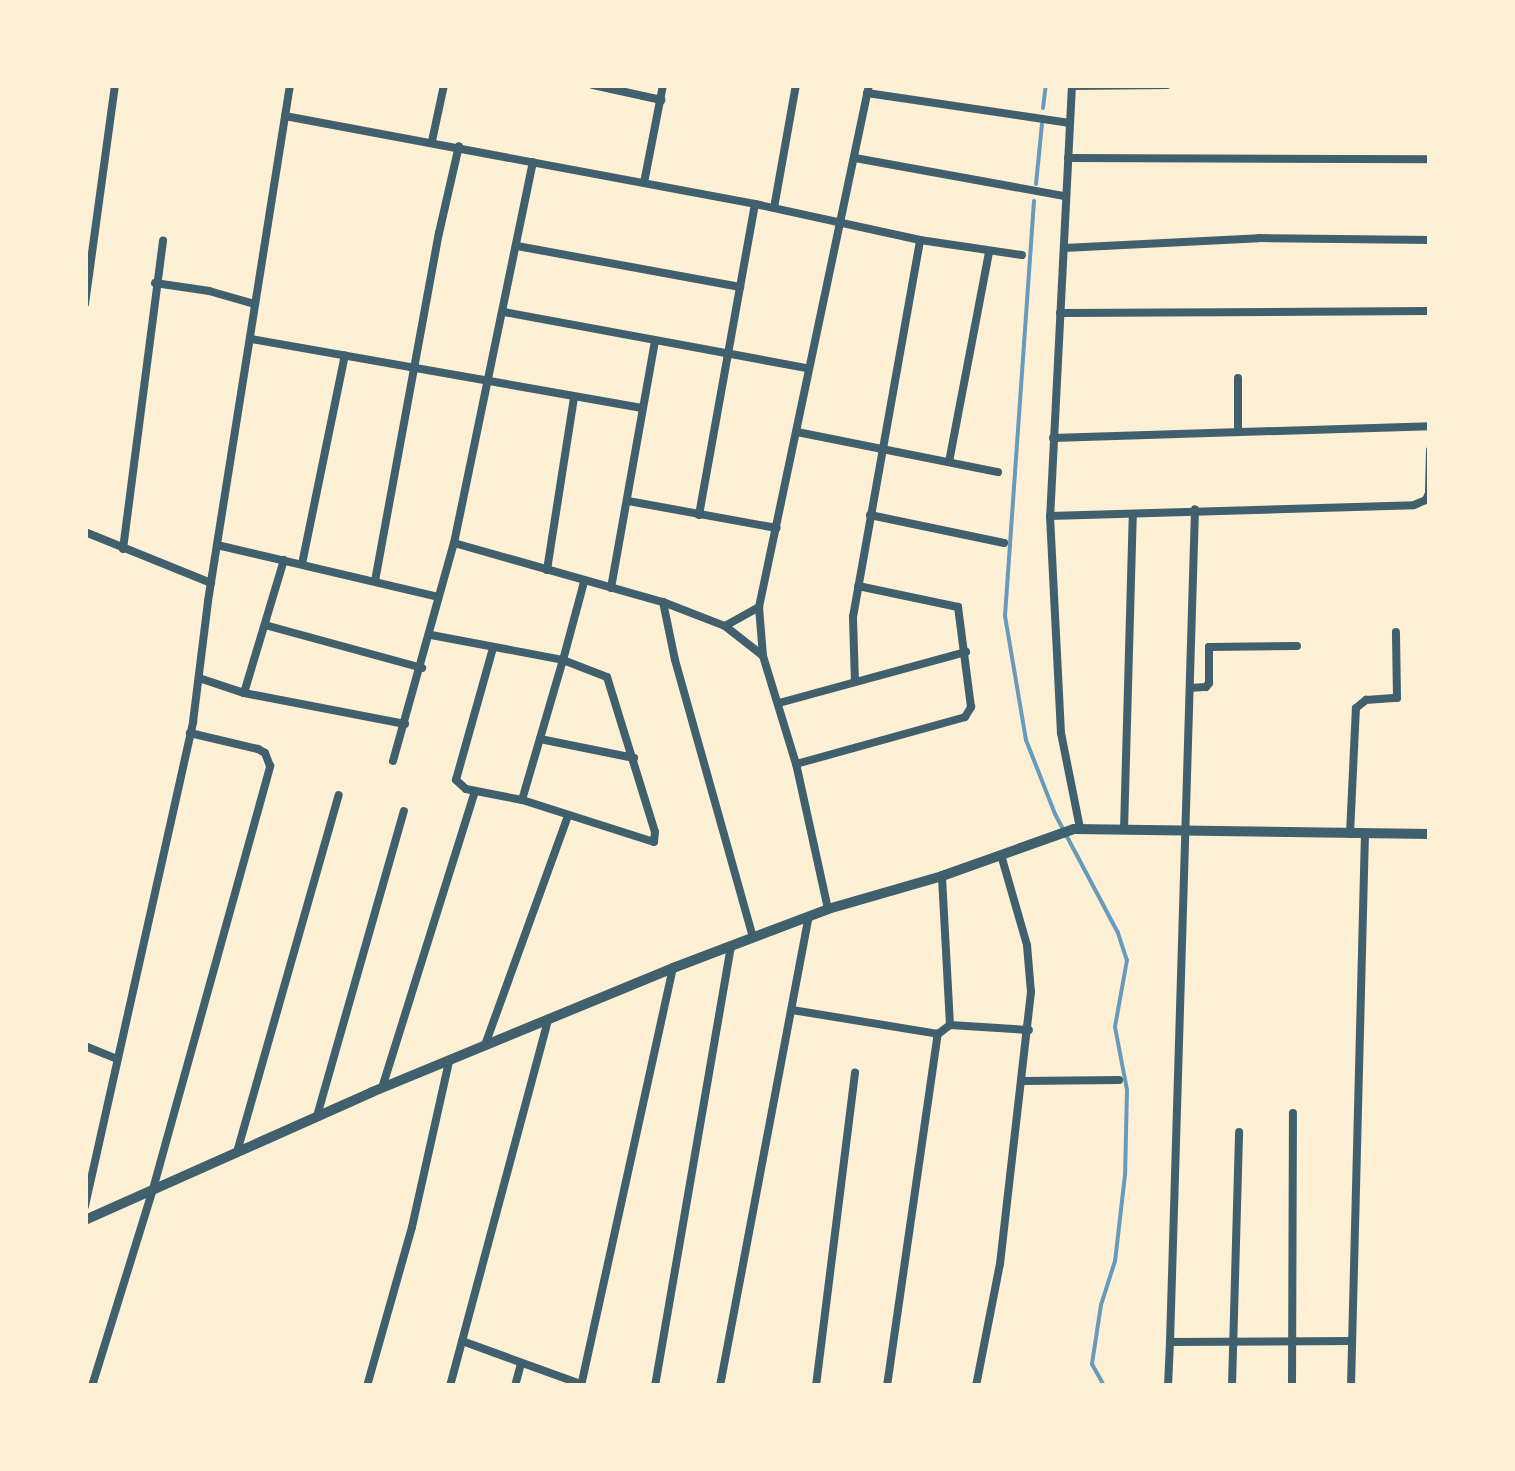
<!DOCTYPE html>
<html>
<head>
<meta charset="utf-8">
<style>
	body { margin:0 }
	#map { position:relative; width:1515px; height:1471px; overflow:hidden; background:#fdf0d5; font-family:"PT Sans Narrow",sans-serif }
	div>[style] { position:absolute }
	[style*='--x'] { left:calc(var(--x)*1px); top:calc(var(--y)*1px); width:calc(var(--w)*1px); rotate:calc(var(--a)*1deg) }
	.stream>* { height:4px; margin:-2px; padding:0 2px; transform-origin:2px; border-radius:2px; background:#669bbc }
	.minor>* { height:8px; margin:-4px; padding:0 4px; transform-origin:4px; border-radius:4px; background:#3f606c }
	.tertiary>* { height:10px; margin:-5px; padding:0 5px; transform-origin:5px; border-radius:5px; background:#3f606c }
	span { translate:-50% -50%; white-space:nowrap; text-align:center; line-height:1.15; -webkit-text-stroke:8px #fdf0d5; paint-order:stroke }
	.frame { position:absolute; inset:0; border:88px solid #fdf0d5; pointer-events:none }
</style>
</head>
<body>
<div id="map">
	<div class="stream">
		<i style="--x:1043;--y:108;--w:23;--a:-83"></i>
		<i style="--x:1036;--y:184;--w:60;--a:-84.3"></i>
		<i style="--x:1034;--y:201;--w:416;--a:94"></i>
		<i style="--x:1005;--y:616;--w:126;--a:80.4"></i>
		<i style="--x:1026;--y:740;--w:79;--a:68.6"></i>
		<i style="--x:1055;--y:814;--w:135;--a:62.1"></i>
		<i style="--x:1118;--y:933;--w:28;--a:72"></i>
		<i style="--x:1127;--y:960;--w:68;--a:100.2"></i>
		<i style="--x:1115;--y:1027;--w:64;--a:79.2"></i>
		<i style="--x:1127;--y:1090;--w:85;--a:91.3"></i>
		<i style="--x:1125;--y:1175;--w:87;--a:96.6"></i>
		<i style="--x:1115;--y:1261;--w:46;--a:107.7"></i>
		<i style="--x:1101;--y:1305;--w:60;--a:98.7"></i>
		<i style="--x:1092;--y:1364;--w:25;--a:61"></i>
	</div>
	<div class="minor">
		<i style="--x:593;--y:85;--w:70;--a:12.4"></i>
		<i style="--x:1072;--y:85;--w:432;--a:92.9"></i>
		<i style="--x:1050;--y:516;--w:217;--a:87.1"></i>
		<i style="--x:1061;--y:733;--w:97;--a:78.7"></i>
		<i style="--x:1072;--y:86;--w:95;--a:-0.6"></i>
		<i style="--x:867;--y:93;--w:205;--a:8.4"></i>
		<i style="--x:285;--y:116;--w:478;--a:10.6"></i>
		<i style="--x:755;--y:204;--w:169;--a:12.3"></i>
		<i style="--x:920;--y:240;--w:103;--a:8.4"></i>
		<i style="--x:432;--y:141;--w:57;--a:-77.9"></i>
		<i style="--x:855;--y:158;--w:213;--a:10.3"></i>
		<i style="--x:1068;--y:158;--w:362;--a:0.2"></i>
		<i style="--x:644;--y:183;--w:100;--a:-79"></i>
		<i style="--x:774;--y:208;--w:125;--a:-79.9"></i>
		<i style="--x:517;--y:246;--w:227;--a:10.4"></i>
		<i style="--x:1064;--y:248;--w:195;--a:-2.9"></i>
		<i style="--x:1259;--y:238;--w:171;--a:0.7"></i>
		<i style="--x:155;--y:283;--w:55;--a:8.4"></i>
		<i style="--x:209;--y:291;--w:48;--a:15.8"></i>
		<i style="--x:85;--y:304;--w:221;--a:-82.2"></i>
		<i style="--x:504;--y:312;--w:308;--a:10.5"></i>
		<i style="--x:1060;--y:313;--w:370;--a:-0.3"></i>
		<i style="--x:251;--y:339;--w:397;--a:10"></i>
		<i style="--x:1238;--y:378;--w:52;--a:90"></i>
		<i style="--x:797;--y:432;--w:205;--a:11.3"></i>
		<i style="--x:1053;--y:438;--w:377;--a:-1.8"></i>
		<i style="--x:949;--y:462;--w:213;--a:-79.2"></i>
		<i style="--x:1429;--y:491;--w:41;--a:-88.6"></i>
		<i style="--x:628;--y:501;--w:151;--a:10.3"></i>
		<i style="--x:699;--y:515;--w:316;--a:-79.8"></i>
		<i style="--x:870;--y:515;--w:137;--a:11.8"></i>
		<i style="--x:1050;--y:516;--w:364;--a:-1.7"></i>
		<i style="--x:1414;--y:505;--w:13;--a:-23"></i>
		<i style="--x:1426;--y:500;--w:10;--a:-66"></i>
		<i style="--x:85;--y:532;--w:136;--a:22"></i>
		<i style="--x:454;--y:543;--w:217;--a:15.8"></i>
		<i style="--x:663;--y:602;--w:66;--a:21.2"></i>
		<i style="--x:725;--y:626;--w:47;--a:38.1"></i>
		<i style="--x:217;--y:545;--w:227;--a:13.2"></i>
		<i style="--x:123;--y:549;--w:311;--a:-82.6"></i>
		<i style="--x:302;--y:564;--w:213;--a:-78.4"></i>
		<i style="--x:547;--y:570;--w:175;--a:-81.1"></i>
		<i style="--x:375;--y:581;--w:354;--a:-79.6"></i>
		<i style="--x:439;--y:233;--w:89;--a:-77.1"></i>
		<i style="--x:611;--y:588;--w:250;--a:-79.9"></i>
		<i style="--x:663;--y:602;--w:59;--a:78.3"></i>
		<i style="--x:675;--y:660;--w:288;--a:74.3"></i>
		<i style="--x:265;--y:625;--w:163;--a:15.3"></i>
		<i style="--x:725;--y:626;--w:39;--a:-29"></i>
		<i style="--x:431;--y:635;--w:134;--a:10.7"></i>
		<i style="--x:563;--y:660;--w:47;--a:21.1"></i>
		<i style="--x:607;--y:677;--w:162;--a:72.8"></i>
		<i style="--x:655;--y:832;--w:10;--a:96"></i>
		<i style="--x:654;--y:842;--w:139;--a:-162.3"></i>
		<i style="--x:522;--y:800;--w:146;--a:-73.7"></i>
		<i style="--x:563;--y:660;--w:81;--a:-74.9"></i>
		<i style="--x:493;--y:648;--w:137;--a:105.7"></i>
		<i style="--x:456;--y:780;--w:13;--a:42"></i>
		<i style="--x:466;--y:789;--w:57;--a:11.1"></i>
		<i style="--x:199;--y:678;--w:47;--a:18.4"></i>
		<i style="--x:244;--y:693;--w:164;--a:10.9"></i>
		<i style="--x:855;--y:682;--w:65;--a:-91.8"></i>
		<i style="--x:853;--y:617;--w:383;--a:-79.9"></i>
		<i style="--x:1190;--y:688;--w:16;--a:-4"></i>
		<i style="--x:1206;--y:687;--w:5;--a:-53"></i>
		<i style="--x:1209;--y:683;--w:36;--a:-90"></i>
		<i style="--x:1209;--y:647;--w:88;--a:-0.7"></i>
		<i style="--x:244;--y:693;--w:139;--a:-73.3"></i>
		<i style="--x:779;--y:703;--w:194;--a:-15.3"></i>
		<i style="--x:540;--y:739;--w:96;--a:11.4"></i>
		<i style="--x:393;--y:761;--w:226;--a:-74.4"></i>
		<i style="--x:454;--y:543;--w:389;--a:-78.3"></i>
		<i style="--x:796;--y:764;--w:175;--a:-15.5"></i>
		<i style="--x:965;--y:717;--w:12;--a:-59"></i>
		<i style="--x:971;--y:707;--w:101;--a:-97.4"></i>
		<i style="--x:958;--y:607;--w:102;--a:-168.1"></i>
		<i style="--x:1124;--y:830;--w:316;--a:-88.4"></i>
		<i style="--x:1350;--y:834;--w:126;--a:-87.3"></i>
		<i style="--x:1356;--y:708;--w:13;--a:-39"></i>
		<i style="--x:1366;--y:700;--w:31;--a:-4"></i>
		<i style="--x:1397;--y:698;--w:66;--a:-90.9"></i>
		<i style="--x:828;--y:909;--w:148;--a:-102.4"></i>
		<i style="--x:796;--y:764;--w:113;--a:-107"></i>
		<i style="--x:763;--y:656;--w:49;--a:-94.7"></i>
		<i style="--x:759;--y:607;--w:533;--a:-78.1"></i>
		<i style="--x:792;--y:1010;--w:148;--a:9.3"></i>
		<i style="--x:950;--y:1025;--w:79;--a:3.6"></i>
		<i style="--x:485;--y:1045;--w:244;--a:-70.1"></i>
		<i style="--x:85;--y:1046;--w:35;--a:22"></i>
		<i style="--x:1022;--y:1081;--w:97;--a:-0.6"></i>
		<i style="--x:382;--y:1088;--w:311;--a:-72.6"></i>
		<i style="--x:317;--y:1116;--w:317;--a:-74.1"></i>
		<i style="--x:237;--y:1152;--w:371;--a:-74.1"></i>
		<i style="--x:85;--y:1206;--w:496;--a:-77.4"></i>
		<i style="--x:193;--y:722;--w:122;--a:-82.9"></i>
		<i style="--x:208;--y:601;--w:522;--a:-80.97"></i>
		<i style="--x:462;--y:1341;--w:127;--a:19.9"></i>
		<i style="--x:1170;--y:1342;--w:833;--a:-88.28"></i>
		<i style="--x:92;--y:1386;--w:206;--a:-72.8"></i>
		<i style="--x:153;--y:1189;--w:439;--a:-74.5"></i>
		<i style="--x:270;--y:766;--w:14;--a:-111"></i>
		<i style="--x:265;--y:753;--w:8;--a:-150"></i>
		<i style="--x:258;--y:749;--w:70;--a:-166.8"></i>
		<i style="--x:367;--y:1386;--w:165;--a:-74.2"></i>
		<i style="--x:412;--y:1227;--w:169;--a:-77.4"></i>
		<i style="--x:450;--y:1386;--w:380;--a:-75"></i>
		<i style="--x:515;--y:1386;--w:23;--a:-75"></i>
		<i style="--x:581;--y:1386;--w:428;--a:-77.6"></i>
		<i style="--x:655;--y:1386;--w:447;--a:-80.2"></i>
		<i style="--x:720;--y:1386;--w:478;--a:-79.3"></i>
		<i style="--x:816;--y:1386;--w:316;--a:-82.9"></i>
		<i style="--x:887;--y:1386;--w:356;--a:-81.8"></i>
		<i style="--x:938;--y:1034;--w:15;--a:-37"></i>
		<i style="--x:950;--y:1025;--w:149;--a:-93.1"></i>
		<i style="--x:976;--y:1386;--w:124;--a:-78.9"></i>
		<i style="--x:1000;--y:1264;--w:274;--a:-83.5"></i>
		<i style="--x:1031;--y:992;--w:47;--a:-94.9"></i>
		<i style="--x:1027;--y:945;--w:94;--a:-106.1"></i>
		<i style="--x:1168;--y:1386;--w:44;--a:-87.4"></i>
		<i style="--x:1170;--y:1342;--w:182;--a:-0.3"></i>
		<i style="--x:1232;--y:1386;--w:254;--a:-88.4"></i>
		<i style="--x:1292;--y:1386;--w:273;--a:-89.8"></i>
		<i style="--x:1351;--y:1386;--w:552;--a:-88.55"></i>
	</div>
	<div class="tertiary">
		<i style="--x:85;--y:1220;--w:314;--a:-24"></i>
		<i style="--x:372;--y:1092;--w:326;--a:-22.4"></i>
		<i style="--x:673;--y:968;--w:166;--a:-20.8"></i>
		<i style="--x:828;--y:909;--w:119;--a:-16.1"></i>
		<i style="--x:942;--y:876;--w:140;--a:-19.6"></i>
		<i style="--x:1074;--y:829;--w:356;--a:0.8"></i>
	</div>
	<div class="frame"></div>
</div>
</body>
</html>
